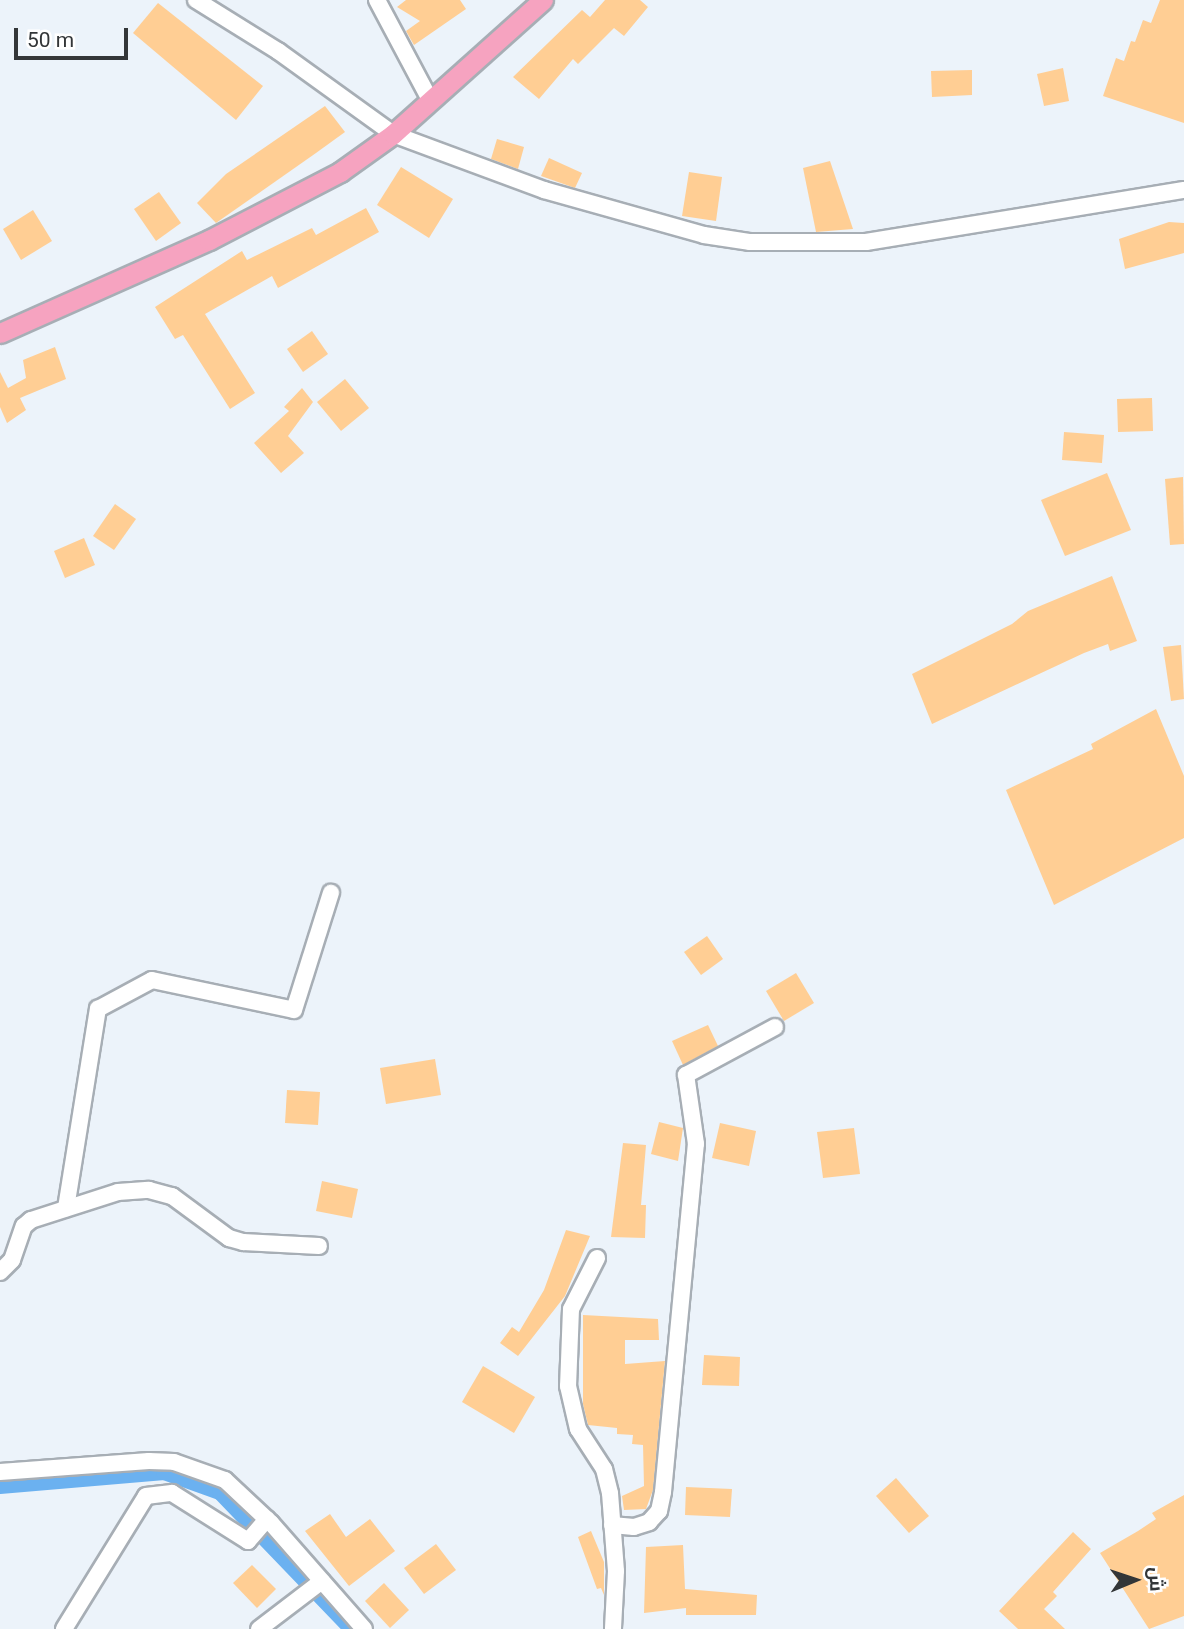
<!DOCTYPE html>
<html>
<head>
<meta charset="utf-8">
<style>
	body { margin:0 }
	#map { position:relative; width:1184px; height:1629px; overflow:hidden; background:#ecf3fa; font-family:Roboto,Cairo,sans-serif }
	div>[style] { position:absolute }
	[style*='--x'] { left:calc(var(--x)*1px); top:calc(var(--y)*1px); width:calc(var(--w)*1px); rotate:calc(var(--a)*1deg) }
	.canal>* { height:16px; margin:-8px; padding:0 8px; transform-origin:8px; border-radius:8px; background:#6bb1f0 }
	.building>* { inset:0; background:#ffce94 }
	.roads { filter:drop-shadow(2px 0 #a7aeb5) drop-shadow(-2px 0 #a7aeb5) drop-shadow(0 2px #a7aeb5) drop-shadow(0 -2px #a7aeb5) }
	.minor>* { height:16px; margin:-8px; padding:0 8px; transform-origin:8px; border-radius:8px; background:#fff }
	.major>* { height:19px; margin:-9.5px; padding:0 9.5px; transform-origin:9.5px; border-radius:9.5px; background:#f6a3c0 }
	span { translate:-50% -50%; white-space:nowrap; text-align:center; line-height:1.15; -webkit-text-stroke:6px #fff; paint-order:stroke }
	.north { position:absolute; left:1100px; top:1545px; width:70px; height:70px; -webkit-text-stroke:5px #fff; paint-order:stroke; rotate:88deg; font-size:19px; font-weight:700; line-height:28px; text-align:center; color:#333638 }
	.north::after { content:''; display:block; margin:auto; width:24px; height:32px; background:#333638; clip-path:polygon(50% 0,100% 100%,50% 72%,0 100%) }
	.scale { position:absolute; left:14px; top:28px; width:114px; height:32px; box-sizing:border-box; border:4px solid #333638; border-top:0; padding-left:9px; font-size:21px; line-height:24px; white-space:nowrap; color:#333638; -webkit-text-stroke:5px #fff; paint-order:stroke }
</style>
</head>
<body>
<div id="map">
	<div class="canal">
		<i style="--x:0;--y:1486;--w:165;--a:-4.9"></i>
		<i style="--x:164;--y:1472;--w:59;--a:19.7"></i>
		<i style="--x:220;--y:1492;--w:190;--a:46.1"></i>
	</div>
	<div class="building">
		<i style="clip-path:polygon(406px 0,460px 0,466px 9px,414px 45px,406px 31px,420px 21px,397px 7px)"></i>
		<i style="clip-path:polygon(605px 0,640px 0,648px 7px,624px 36px,614px 28px,578px 64px,573px 59px,539px 99px,513px 77px,582px 10px,590px 17px)"></i>
		<i style="clip-path:polygon(1160px 0,1184px 0,1184px 123px,1103px 96px,1116px 58px,1124px 61px,1131px 41px,1135px 42px,1143px 20px,1151px 23px)"></i>
		<i style="clip-path:polygon(158px 3px,263px 86px,236px 120px,133px 33px)"></i>
		<i style="clip-path:polygon(1063px 68px,1069px 101px,1044px 106px,1037px 74px)"></i>
		<i style="clip-path:polygon(972px 70px,972px 95px,932px 97px,931px 71px)"></i>
		<i style="clip-path:polygon(325px 106px,345px 132px,316px 153px,216px 223px,197px 203px,226px 174px)"></i>
		<i style="clip-path:polygon(497px 139px,524px 147px,518px 169px,491px 159px)"></i>
		<i style="clip-path:polygon(549px 158px,582px 173px,575px 188px,541px 176px)"></i>
		<i style="clip-path:polygon(830px 161px,853px 229px,816px 232px,803px 168px)"></i>
		<i style="clip-path:polygon(401px 167px,453px 199px,429px 238px,377px 205px)"></i>
		<i style="clip-path:polygon(689px 172px,722px 177px,716px 221px,682px 216px)"></i>
		<i style="clip-path:polygon(159px 192px,181px 223px,156px 241px,134px 209px)"></i>
		<i style="clip-path:polygon(366px 208px,379px 232px,278px 288px,272px 276px,205px 314px,255px 393px,230px 409px,183px 335px,175px 339px,155px 307px,242px 251px,247px 260px,312px 228px,316px 235px)"></i>
		<i style="clip-path:polygon(33px 210px,52px 241px,21px 260px,3px 229px)"></i>
		<i style="clip-path:polygon(1169px 222px,1184px 223px,1184px 253px,1125px 269px,1119px 239px)"></i>
		<i style="clip-path:polygon(312px 331px,328px 354px,303px 372px,287px 349px)"></i>
		<i style="clip-path:polygon(55px 347px,66px 379px,20px 398px,26px 410px,7px 423px,0 407px,0 372px,8px 388px,26px 378px,23px 360px)"></i>
		<i style="clip-path:polygon(345px 379px,369px 408px,341px 431px,317px 402px)"></i>
		<i style="clip-path:polygon(302px 388px,313px 402px,288px 436px,304px 453px,281px 473px,254px 443px,289px 411px,284px 407px)"></i>
		<i style="clip-path:polygon(1152px 398px,1153px 431px,1118px 432px,1117px 399px)"></i>
		<i style="clip-path:polygon(1064px 432px,1104px 435px,1102px 463px,1062px 460px)"></i>
		<i style="clip-path:polygon(1107px 473px,1131px 530px,1065px 556px,1041px 500px)"></i>
		<i style="clip-path:polygon(1183px 477px,1184px 544px,1170px 545px,1165px 479px)"></i>
		<i style="clip-path:polygon(115px 504px,136px 519px,114px 550px,93px 536px)"></i>
		<i style="clip-path:polygon(84px 538px,95px 565px,65px 578px,54px 551px)"></i>
		<i style="clip-path:polygon(1112px 576px,1137px 641px,1110px 651px,1108px 644px,1084px 653px,932px 724px,912px 674px,1012px 624px,1028px 611px)"></i>
		<i style="clip-path:polygon(1181px 645px,1184px 699px,1171px 701px,1163px 647px)"></i>
		<i style="clip-path:polygon(1156px 709px,1184px 776px,1184px 838px,1054px 905px,1006px 790px,1093px 749px,1091px 744px)"></i>
		<i style="clip-path:polygon(707px 936px,723px 959px,701px 975px,684px 952px)"></i>
		<i style="clip-path:polygon(796px 973px,814px 1003px,784px 1021px,766px 991px)"></i>
		<i style="clip-path:polygon(708px 1025px,718px 1046px,683px 1065px,672px 1041px)"></i>
		<i style="clip-path:polygon(435px 1059px,441px 1095px,386px 1104px,380px 1068px)"></i>
		<i style="clip-path:polygon(287px 1090px,320px 1092px,318px 1125px,285px 1123px)"></i>
		<i style="clip-path:polygon(659px 1122px,683px 1128px,678px 1161px,651px 1154px)"></i>
		<i style="clip-path:polygon(720px 1123px,756px 1131px,749px 1166px,712px 1158px)"></i>
		<i style="clip-path:polygon(854px 1128px,860px 1174px,823px 1178px,817px 1132px)"></i>
		<i style="clip-path:polygon(623px 1143px,646px 1145px,641px 1205px,646px 1205px,645px 1238px,611px 1237px)"></i>
		<i style="clip-path:polygon(322px 1181px,358px 1189px,352px 1218px,316px 1211px)"></i>
		<i style="clip-path:polygon(566px 1230px,590px 1236px,565px 1296px,518px 1356px,500px 1343px,512px 1327px,519px 1332px,544px 1290px)"></i>
		<i style="clip-path:polygon(583px 1315px,658px 1319px,659px 1340px,625px 1340px,625px 1364px,665px 1361px,653px 1490px,646px 1509px,624px 1510px,622px 1496px,644px 1486px,643px 1445px,632px 1444px,633px 1435px,617px 1434px,617px 1428px,588px 1425px,583px 1404px)"></i>
		<i style="clip-path:polygon(704px 1355px,740px 1357px,739px 1386px,702px 1385px)"></i>
		<i style="clip-path:polygon(483px 1366px,535px 1397px,514px 1433px,462px 1402px)"></i>
		<i style="clip-path:polygon(896px 1478px,929px 1516px,909px 1533px,876px 1496px)"></i>
		<i style="clip-path:polygon(686px 1487px,732px 1489px,730px 1517px,685px 1515px)"></i>
		<i style="clip-path:polygon(1184px 1495px,1184px 1616px,1149px 1629px,1100px 1553px,1138px 1531px,1156px 1519px,1152px 1513px)"></i>
		<i style="clip-path:polygon(330px 1514px,346px 1537px,370px 1519px,395px 1551px,349px 1586px,305px 1531px)"></i>
		<i style="clip-path:polygon(591px 1531px,604px 1562px,604px 1595px,601px 1588px,597px 1589px,578px 1537px)"></i>
		<i style="clip-path:polygon(1073px 1532px,1091px 1549px,1053px 1592px,1057px 1596px,1044px 1609px,1065px 1629px,1018px 1629px,999px 1611px)"></i>
		<i style="clip-path:polygon(436px 1544px,456px 1570px,424px 1594px,404px 1568px)"></i>
		<i style="clip-path:polygon(683px 1545px,685px 1589px,757px 1595px,756px 1615px,686px 1615px,686px 1608px,644px 1613px,646px 1547px)"></i>
		<i style="clip-path:polygon(252px 1565px,276px 1589px,257px 1608px,233px 1583px)"></i>
		<i style="clip-path:polygon(384px 1583px,409px 1610px,390px 1628px,365px 1601px)"></i>
	</div>
	<div class="roads">
		<div class="minor">
			<i style="--x:196;--y:0;--w:97;--a:31.9"></i>
			<i style="--x:278;--y:51;--w:142;--a:35.8"></i>
			<i style="--x:393;--y:134;--w:161;--a:20.3"></i>
			<i style="--x:544;--y:190;--w:166;--a:15.7"></i>
			<i style="--x:704;--y:235;--w:47;--a:8.7"></i>
			<i style="--x:750;--y:242;--w:116;--a:0"></i>
			<i style="--x:866;--y:242;--w:322;--a:-9.3"></i>
			<i style="--x:377;--y:0;--w:111;--a:62"></i>
			<i style="--x:66;--y:1208;--w:202;--a:-80.9"></i>
			<i style="--x:98;--y:1009;--w:61;--a:-28.2"></i>
			<i style="--x:152;--y:980;--w:145;--a:11.9"></i>
			<i style="--x:294;--y:1010;--w:123;--a:-72.5"></i>
			<i style="--x:597;--y:1258;--w:57;--a:117"></i>
			<i style="--x:571;--y:1309;--w:77;--a:92.2"></i>
			<i style="--x:568;--y:1386;--w:44;--a:76.9"></i>
			<i style="--x:578;--y:1429;--w:48;--a:57"></i>
			<i style="--x:604;--y:1469;--w:25;--a:76"></i>
			<i style="--x:610;--y:1493;--w:78;--a:85.6"></i>
			<i style="--x:616;--y:1571;--w:58;--a:93"></i>
			<i style="--x:0;--y:1272;--w:17;--a:-45"></i>
			<i style="--x:12;--y:1260;--w:36;--a:-71"></i>
			<i style="--x:24;--y:1226;--w:9;--a:-41"></i>
			<i style="--x:31;--y:1220;--w:91;--a:-17.8"></i>
			<i style="--x:118;--y:1192;--w:31;--a:-4"></i>
			<i style="--x:149;--y:1190;--w:24;--a:15"></i>
			<i style="--x:172;--y:1196;--w:71;--a:36.4"></i>
			<i style="--x:229;--y:1238;--w:15;--a:16"></i>
			<i style="--x:243;--y:1242;--w:76;--a:3"></i>
			<i style="--x:0;--y:1472;--w:149;--a:-4.2"></i>
			<i style="--x:149;--y:1461;--w:25;--a:2"></i>
			<i style="--x:174;--y:1462;--w:54;--a:19.4"></i>
			<i style="--x:225;--y:1480;--w:63;--a:43.1"></i>
			<i style="--x:271;--y:1523;--w:141;--a:48.7"></i>
			<i style="--x:612;--y:1525;--w:22;--a:5"></i>
			<i style="--x:634;--y:1527;--w:16;--a:-18"></i>
			<i style="--x:649;--y:1522;--w:15;--a:-48"></i>
			<i style="--x:659;--y:1511;--w:19;--a:-78"></i>
			<i style="--x:663;--y:1492;--w:350;--a:-84.6"></i>
			<i style="--x:696;--y:1144;--w:70;--a:-98.2"></i>
			<i style="--x:686;--y:1075;--w:101;--a:-28.3"></i>
			<i style="--x:64;--y:1629;--w:156;--a:-58.3"></i>
			<i style="--x:146;--y:1496;--w:26;--a:-7"></i>
			<i style="--x:172;--y:1493;--w:90;--a:32.3"></i>
			<i style="--x:248;--y:1541;--w:29;--a:-49"></i>
			<i style="--x:259;--y:1629;--w:79;--a:-37.3"></i>
		</div>
		<div class="major">
			<i style="--x:0;--y:333;--w:229;--a:-24"></i>
			<i style="--x:209;--y:240;--w:148;--a:-27.4"></i>
			<i style="--x:340;--y:172;--w:65;--a:-35.6"></i>
			<i style="--x:393;--y:134;--w:201;--a:-41.8"></i>
		</div>
	</div>
	<div class="north">ش</div>
	<div class="scale">50 m</div>
</div>
</body>
</html>
